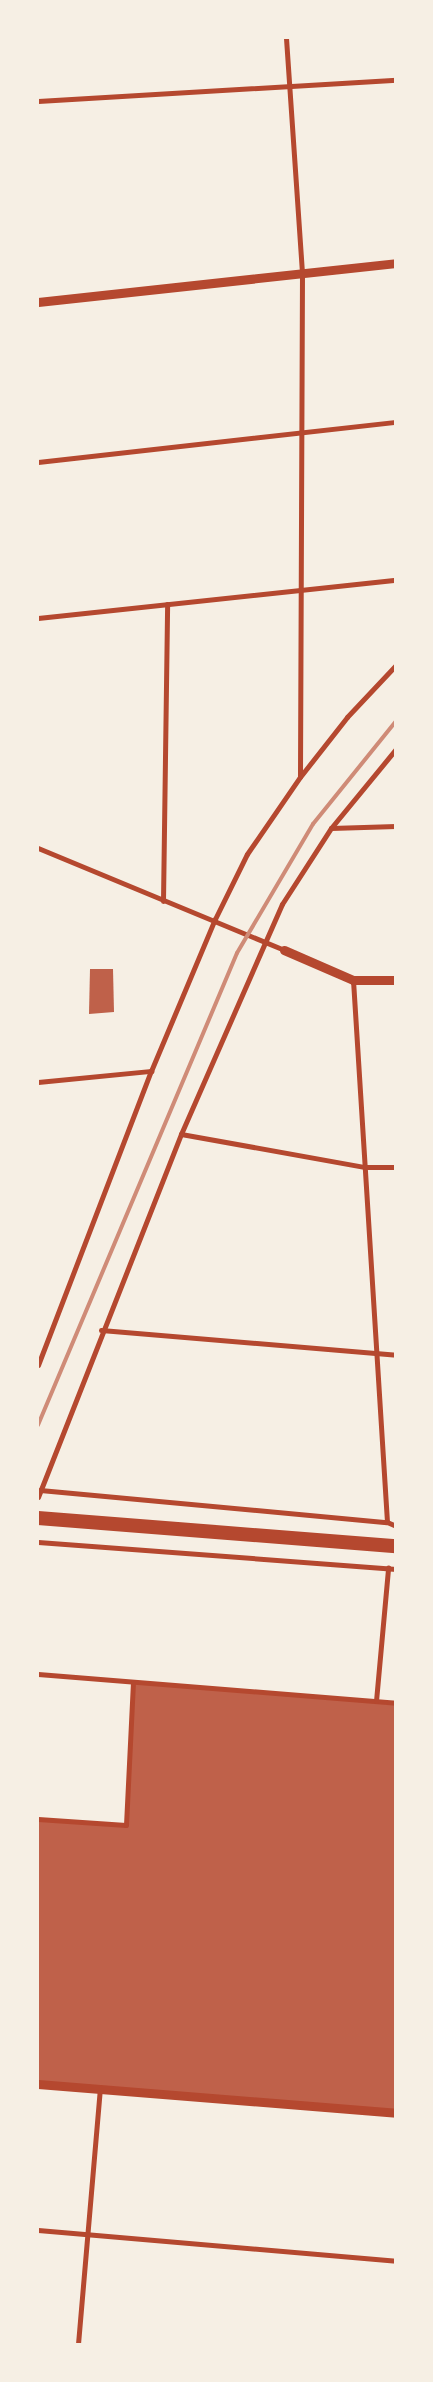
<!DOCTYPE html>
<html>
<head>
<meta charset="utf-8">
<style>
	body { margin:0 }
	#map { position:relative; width:433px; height:2382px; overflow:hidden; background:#f6efe4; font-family:Mulish,sans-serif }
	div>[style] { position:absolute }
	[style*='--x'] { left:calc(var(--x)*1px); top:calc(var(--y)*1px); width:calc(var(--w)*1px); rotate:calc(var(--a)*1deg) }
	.building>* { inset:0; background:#bf614a }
	.minor>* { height:5px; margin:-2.5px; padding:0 2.5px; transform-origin:2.5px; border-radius:2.5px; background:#b5482f }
	.tertiary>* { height:9px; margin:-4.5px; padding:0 4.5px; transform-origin:4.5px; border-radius:4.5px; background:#b5482f }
	.trunk>* { height:14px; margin:-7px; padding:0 7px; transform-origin:7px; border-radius:7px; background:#b5482f }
	.rail>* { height:4px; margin:-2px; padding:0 2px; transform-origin:2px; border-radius:2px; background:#cf8b77 }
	span { translate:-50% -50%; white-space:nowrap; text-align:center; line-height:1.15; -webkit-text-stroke:4.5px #f6efe4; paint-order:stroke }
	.frame { position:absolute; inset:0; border:39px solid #f6efe4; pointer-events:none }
</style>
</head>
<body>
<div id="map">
	<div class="building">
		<i style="clip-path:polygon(90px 969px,113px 969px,114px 1012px,89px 1014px)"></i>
		<i style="clip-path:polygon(133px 1683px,396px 1705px,396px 2114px,38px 2084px,38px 1819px,126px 1825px)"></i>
	</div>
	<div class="minor">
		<i style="--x:286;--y:38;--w:237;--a:86.1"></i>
		<i style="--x:302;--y:274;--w:502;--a:90.23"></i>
		<i style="--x:38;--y:101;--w:359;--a:-3.4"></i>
		<i style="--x:38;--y:462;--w:360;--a:-6.4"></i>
		<i style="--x:38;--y:618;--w:360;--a:-6.1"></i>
		<i style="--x:331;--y:828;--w:65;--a:-1.8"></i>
		<i style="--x:38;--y:848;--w:266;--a:22.5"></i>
		<i style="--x:163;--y:901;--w:297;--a:-89.2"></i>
		<i style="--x:353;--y:980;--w:543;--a:86.41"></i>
		<i style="--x:38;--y:1082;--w:114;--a:-5.6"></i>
		<i style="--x:181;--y:1134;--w:187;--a:10.2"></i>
		<i style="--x:365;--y:1167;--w:31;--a:0"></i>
		<i style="--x:101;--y:1330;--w:296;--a:4.8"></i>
		<i style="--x:38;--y:1365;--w:315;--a:-69"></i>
		<i style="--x:151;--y:1071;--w:165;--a:-67.2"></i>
		<i style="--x:215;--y:919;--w:72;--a:-63.8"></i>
		<i style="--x:247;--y:854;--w:93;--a:-55.5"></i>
		<i style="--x:300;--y:777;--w:76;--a:-51.9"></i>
		<i style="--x:347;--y:717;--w:71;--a:-46.7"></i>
		<i style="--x:40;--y:1490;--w:348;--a:5.3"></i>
		<i style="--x:387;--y:1522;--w:10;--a:24"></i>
		<i style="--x:38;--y:1497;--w:390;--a:-68.5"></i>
		<i style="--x:181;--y:1134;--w:251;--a:-66.3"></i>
		<i style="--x:282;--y:904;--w:90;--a:-57.2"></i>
		<i style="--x:331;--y:828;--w:102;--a:-50.6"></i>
		<i style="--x:38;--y:1542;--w:359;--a:4.3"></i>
		<i style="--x:38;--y:1674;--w:359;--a:4.6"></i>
		<i style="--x:376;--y:1701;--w:134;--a:-84.8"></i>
		<i style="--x:38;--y:1819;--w:88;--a:3.9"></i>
		<i style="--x:126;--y:1825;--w:142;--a:-87.2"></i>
		<i style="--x:38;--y:2230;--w:359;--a:4.9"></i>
		<i style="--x:78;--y:2344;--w:257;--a:-85.1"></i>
	</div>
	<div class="tertiary">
		<i style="--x:38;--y:302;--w:360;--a:-6.2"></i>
		<i style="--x:284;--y:950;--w:75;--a:23.5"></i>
		<i style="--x:353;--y:980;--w:43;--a:0"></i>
		<i style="--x:38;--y:2084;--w:359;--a:4.6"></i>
	</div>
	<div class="trunk">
		<i style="--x:38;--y:1518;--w:359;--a:4.5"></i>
	</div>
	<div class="rail">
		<i style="--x:38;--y:1425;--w:512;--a:-67.14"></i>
		<i style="--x:237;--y:953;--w:150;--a:-59.5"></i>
		<i style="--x:313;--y:824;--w:132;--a:-51.1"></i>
	</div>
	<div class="frame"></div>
</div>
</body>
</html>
